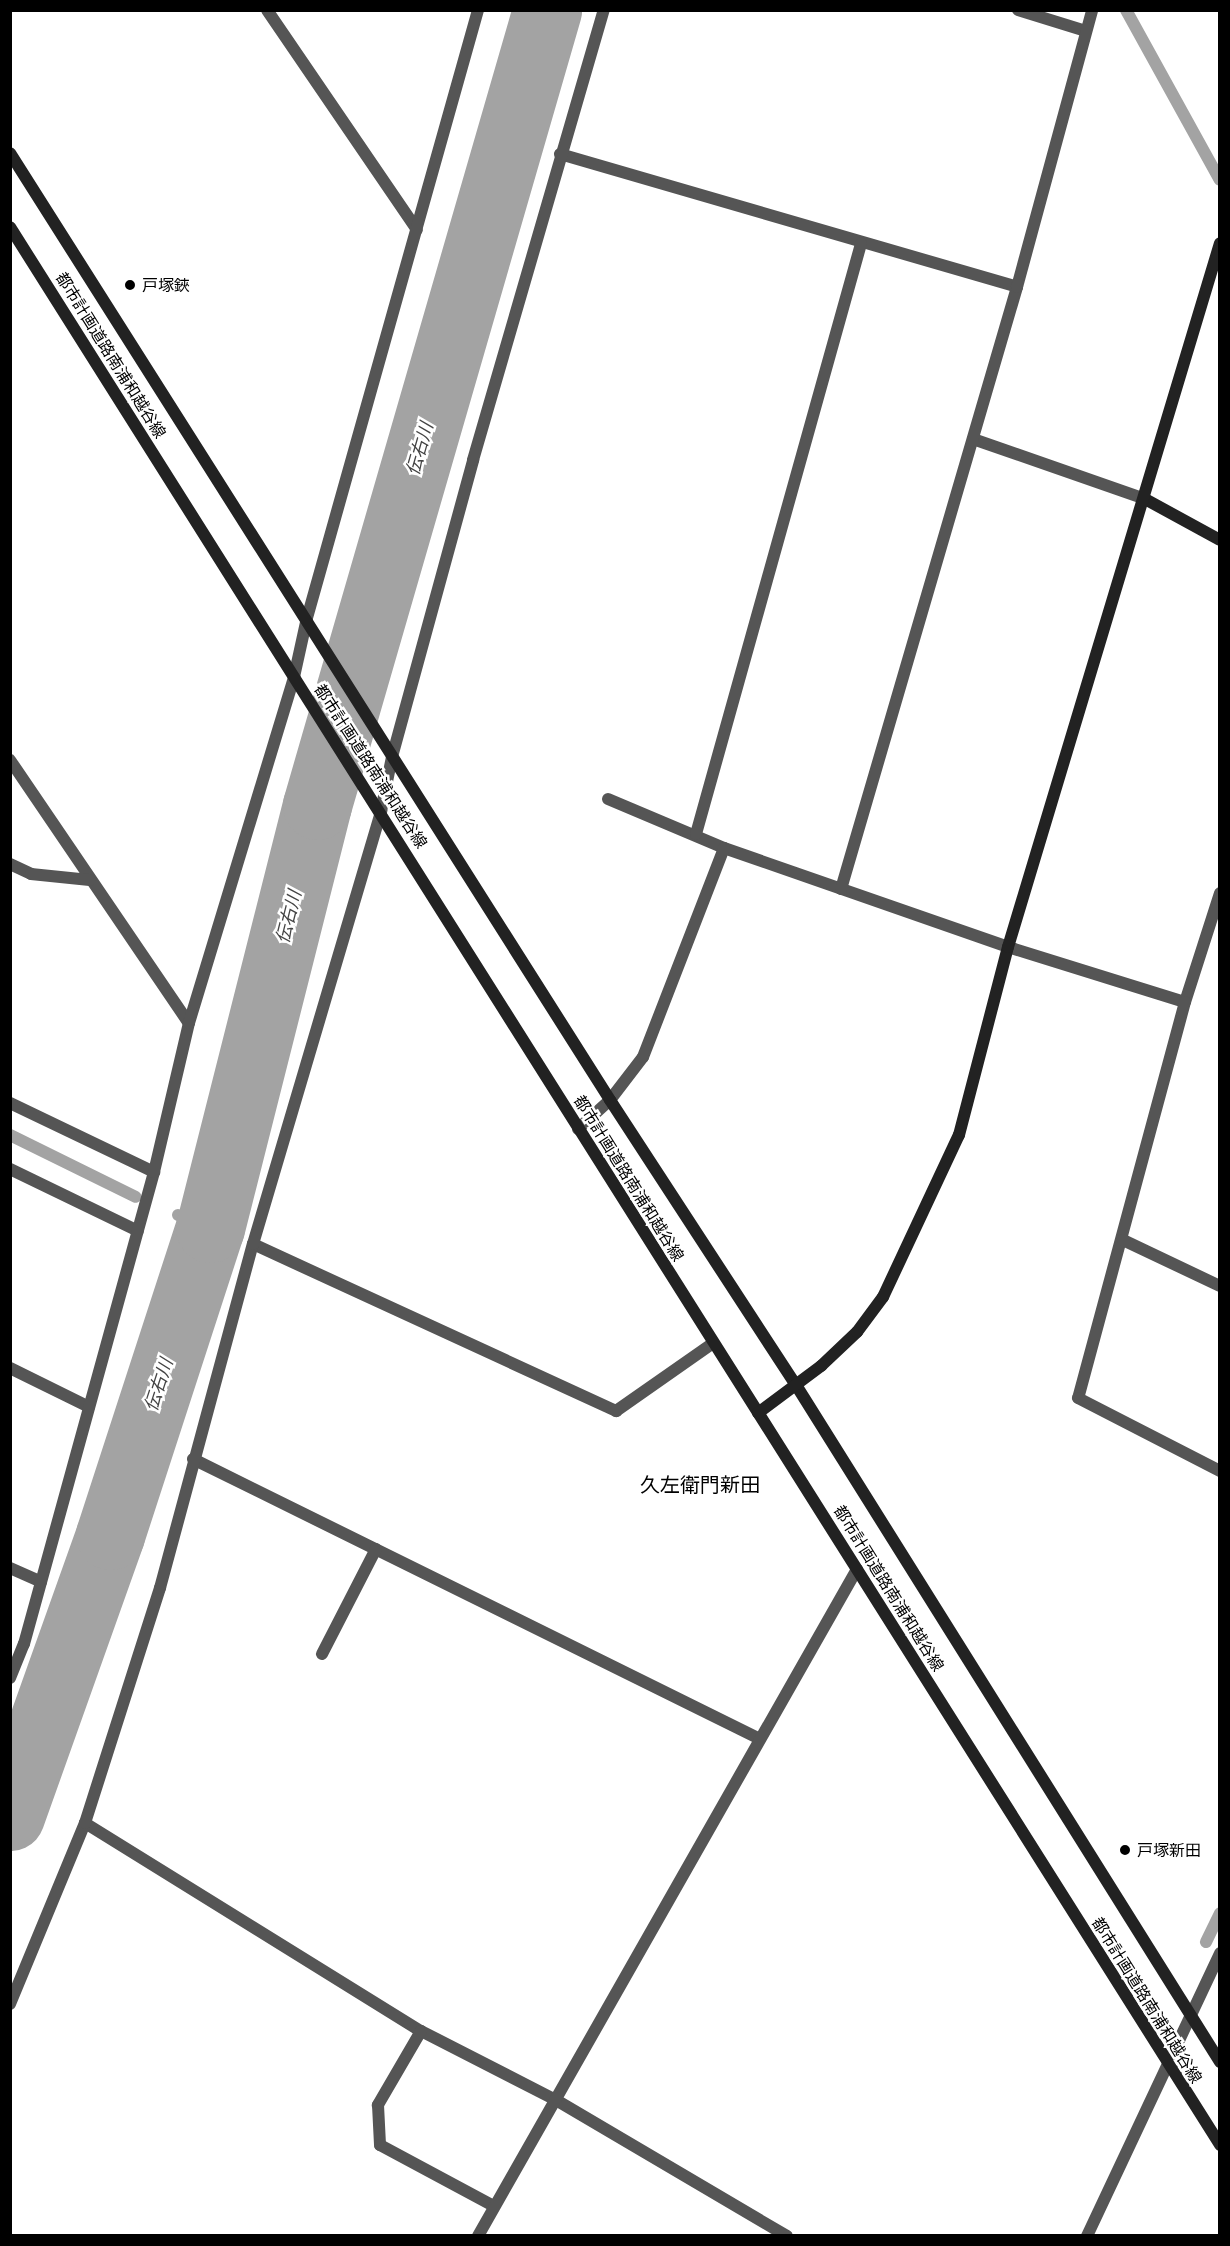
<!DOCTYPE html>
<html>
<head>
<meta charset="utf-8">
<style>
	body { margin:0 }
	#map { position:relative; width:1230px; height:2246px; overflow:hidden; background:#fff; font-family:Inter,"Noto Sans JP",sans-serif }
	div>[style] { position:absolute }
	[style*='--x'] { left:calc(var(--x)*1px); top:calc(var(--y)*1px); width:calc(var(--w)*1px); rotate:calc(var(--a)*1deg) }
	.stream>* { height:12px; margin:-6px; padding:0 6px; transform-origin:6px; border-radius:6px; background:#a3a3a3 }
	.river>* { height:69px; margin:-34.5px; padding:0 34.5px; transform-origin:34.5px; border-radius:34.5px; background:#a3a3a3 }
	.street>* { height:12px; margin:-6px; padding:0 6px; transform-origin:6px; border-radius:6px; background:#555 }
	.secondary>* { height:12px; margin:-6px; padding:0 6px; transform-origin:6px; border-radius:6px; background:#222 }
	.dots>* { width:16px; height:16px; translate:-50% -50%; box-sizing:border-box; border:3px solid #fff; border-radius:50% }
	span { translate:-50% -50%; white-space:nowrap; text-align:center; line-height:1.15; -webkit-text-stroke:5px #fff; paint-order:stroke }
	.poi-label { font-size:16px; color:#000 }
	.left { translate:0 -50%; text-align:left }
	.street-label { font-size:16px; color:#000 }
	.water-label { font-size:18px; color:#444; font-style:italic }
	.quarter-label { font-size:20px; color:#000 }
	.frame { position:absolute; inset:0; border:12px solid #000; pointer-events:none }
</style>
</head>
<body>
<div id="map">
	<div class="stream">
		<i style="--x:1126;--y:10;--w:194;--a:61.1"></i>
		<i style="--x:10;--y:1135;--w:140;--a:26.2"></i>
		<i style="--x:178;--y:1215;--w:35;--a:22"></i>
		<i style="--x:1206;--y:1942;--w:32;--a:-64"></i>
	</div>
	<div class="river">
		<i style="--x:10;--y:1816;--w:298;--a:-70.4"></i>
		<i style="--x:110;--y:1535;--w:323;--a:-72"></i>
		<i style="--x:210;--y:1228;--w:436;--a:-75.8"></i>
		<i style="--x:317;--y:805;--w:828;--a:-73.86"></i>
	</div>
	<div class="street">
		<i style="--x:267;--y:10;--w:266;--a:55.7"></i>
		<i style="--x:1018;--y:10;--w:71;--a:17.2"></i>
		<i style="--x:560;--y:154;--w:476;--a:16.2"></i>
		<i style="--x:973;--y:439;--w:182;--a:19.2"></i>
		<i style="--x:10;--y:760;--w:318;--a:55.8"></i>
		<i style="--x:608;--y:799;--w:126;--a:22.9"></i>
		<i style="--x:724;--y:848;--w:301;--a:19.2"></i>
		<i style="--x:1008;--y:947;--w:185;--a:17.3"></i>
		<i style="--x:696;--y:834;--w:613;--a:-74.38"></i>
		<i style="--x:10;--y:864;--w:23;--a:25"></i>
		<i style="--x:31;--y:874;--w:59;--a:5.8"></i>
		<i style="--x:841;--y:889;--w:627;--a:-73.7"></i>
		<i style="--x:1017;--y:287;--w:287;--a:-74.8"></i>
		<i style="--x:1220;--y:893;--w:114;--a:107.8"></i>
		<i style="--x:1185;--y:1002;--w:410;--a:105.1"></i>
		<i style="--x:1078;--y:1398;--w:160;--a:27.2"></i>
		<i style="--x:10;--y:1103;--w:160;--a:25.6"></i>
		<i style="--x:578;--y:1129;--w:43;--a:-42.2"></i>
		<i style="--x:610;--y:1100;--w:54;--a:-52.5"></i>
		<i style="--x:643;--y:1057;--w:224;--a:-68.8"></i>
		<i style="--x:10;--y:1169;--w:142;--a:25.8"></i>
		<i style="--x:1123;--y:1240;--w:107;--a:25.4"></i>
		<i style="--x:253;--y:1244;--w:400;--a:24.7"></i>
		<i style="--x:616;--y:1411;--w:118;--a:-35"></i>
		<i style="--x:10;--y:1368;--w:88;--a:26.3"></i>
		<i style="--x:193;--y:1459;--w:632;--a:26.28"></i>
		<i style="--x:10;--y:1568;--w:34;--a:24"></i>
		<i style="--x:322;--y:1654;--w:118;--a:-62.8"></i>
		<i style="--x:10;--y:1678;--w:37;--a:-68"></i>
		<i style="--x:24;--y:1644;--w:490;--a:-74.6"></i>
		<i style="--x:154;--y:1172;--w:153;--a:-76.8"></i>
		<i style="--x:189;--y:1023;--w:362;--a:-73.1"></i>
		<i style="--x:294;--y:677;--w:60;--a:-77.6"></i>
		<i style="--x:307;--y:618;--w:632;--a:-74.29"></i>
		<i style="--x:85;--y:1823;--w:395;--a:31.8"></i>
		<i style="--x:421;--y:2031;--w:152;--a:27.1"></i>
		<i style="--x:556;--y:2100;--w:268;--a:30.5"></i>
		<i style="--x:10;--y:2004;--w:196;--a:-67.5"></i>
		<i style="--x:85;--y:1823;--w:247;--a:-72.3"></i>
		<i style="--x:160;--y:1588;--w:356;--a:-74.9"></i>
		<i style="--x:253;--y:1244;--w:452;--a:-73.5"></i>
		<i style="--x:381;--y:811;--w:55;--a:-78.5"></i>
		<i style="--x:392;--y:757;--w:308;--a:-74.7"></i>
		<i style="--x:473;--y:460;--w:469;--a:-73.8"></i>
		<i style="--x:421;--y:2031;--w:86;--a:120.2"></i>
		<i style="--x:378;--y:2105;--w:40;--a:87.1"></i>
		<i style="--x:380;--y:2145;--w:129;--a:28.2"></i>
		<i style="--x:478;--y:2236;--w:767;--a:-60.39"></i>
		<i style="--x:1087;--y:2236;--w:313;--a:-64.8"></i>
	</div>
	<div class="secondary">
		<i style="--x:10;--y:153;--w:1121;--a:57.64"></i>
		<i style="--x:610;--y:1100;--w:340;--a:56.9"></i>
		<i style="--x:796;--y:1385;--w:799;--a:57.94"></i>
		<i style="--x:10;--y:227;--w:2268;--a:57.75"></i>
		<i style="--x:1145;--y:499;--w:85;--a:28.7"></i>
		<i style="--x:758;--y:1413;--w:79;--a:-36.7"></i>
		<i style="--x:821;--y:1366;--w:50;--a:-43.4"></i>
		<i style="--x:857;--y:1332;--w:44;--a:-53.4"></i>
		<i style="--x:883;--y:1297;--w:179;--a:-64.9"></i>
		<i style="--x:959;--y:1135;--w:194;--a:-75.4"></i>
		<i style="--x:1008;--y:947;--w:735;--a:-73.24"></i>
	</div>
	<div class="dots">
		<i style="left:130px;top:285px;background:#000"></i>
		<i style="left:1125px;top:1850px;background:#000"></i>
	</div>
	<div class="poi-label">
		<span class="left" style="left:142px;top:285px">戸塚鋏</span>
		<span class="left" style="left:1137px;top:1850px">戸塚新田</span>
	</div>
	<div class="street-label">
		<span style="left:111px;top:355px;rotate:58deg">都市計画道路南浦和越谷線</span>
		<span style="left:371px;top:766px;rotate:57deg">都市計画道路南浦和越谷線</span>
		<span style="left:629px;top:1178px;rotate:58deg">都市計画道路南浦和越谷線</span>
		<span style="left:889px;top:1588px;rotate:58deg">都市計画道路南浦和越谷線</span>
		<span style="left:1147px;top:2000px;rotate:58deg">都市計画道路南浦和越谷線</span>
	</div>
	<div class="water-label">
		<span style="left:420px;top:449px;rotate:-74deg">伝右川</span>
		<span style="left:289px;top:917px;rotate:-76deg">伝右川</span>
		<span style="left:159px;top:1385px;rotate:-72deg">伝右川</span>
	</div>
	<div class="quarter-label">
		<span style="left:700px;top:1485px">久左衛門新田</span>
	</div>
	<div class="frame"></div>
</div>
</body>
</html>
